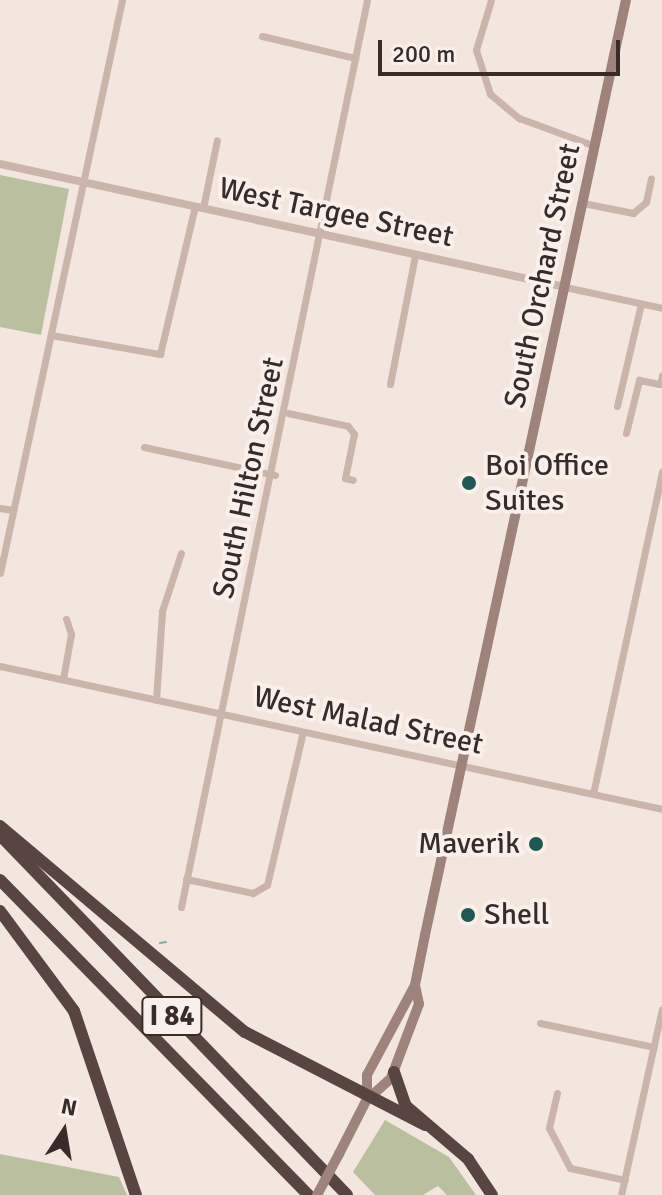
<!DOCTYPE html>
<html>
<head>
<meta charset="utf-8">
<style>
	body { margin:0 }
	#map { position:relative; width:662px; height:1195px; overflow:hidden; background:#f2e6de; font-family:Signika,sans-serif }
	div>[style] { position:absolute }
	[style*='--x'] { left:calc(var(--x)*1px); top:calc(var(--y)*1px); width:calc(var(--w)*1px); rotate:calc(var(--a)*1deg) }
	.green>* { inset:0; background:#bac09f }
	.stream>* { height:2px; margin:-1px; padding:0 1px; transform-origin:1px; border-radius:1px; background:#7eaea9 }
	.minor>* { height:7px; margin:-3.5px; padding:0 3.5px; transform-origin:3.5px; border-radius:3.5px; background:#cab4ab }
	.tertiary>* { height:8px; margin:-4px; padding:0 4px; transform-origin:4px; border-radius:4px; background:#cab4ab }
	.secondary>* { height:10px; margin:-5px; padding:0 5px; transform-origin:5px; border-radius:5px; background:#9d837c }
	.motorway>* { height:12px; margin:-6px; padding:0 6px; transform-origin:6px; border-radius:6px; background:#584541 }
	.secondary-bridge>* { height:10px; margin:-5px; padding:0 5px; transform-origin:5px; border-radius:5px; background:#9d837c }
	.dots>* { width:22px; height:22px; translate:-50% -50%; box-sizing:border-box; border:4px solid #f9f0eb; border-radius:50% }
	span { translate:-50% -50%; white-space:nowrap; text-align:center; line-height:1.15; -webkit-text-stroke:8px #f9f0eb; paint-order:stroke }
	.shield-label span { padding:2px 6px; background:#f9f0eb; border:2px solid; border-radius:6px; -webkit-text-stroke-width:0 }
	.shield-label { font-size:28px; color:#382c2a; font-weight:700 }
	.street-label { font-size:30px; color:#382c2a }
	.poi-label { font-size:30px; color:#382c2a }
	.left { translate:0 -50%; text-align:left }
	.right { translate:-100% -50%; text-align:right }
	.north { position:absolute; left:24px; top:1091px; width:80px; height:80px; -webkit-text-stroke:6px #f9f0eb; paint-order:stroke; rotate:12deg; font-size:22px; font-weight:700; line-height:32px; text-align:center; color:#382c2a }
	.north::after { content:''; display:block; margin:auto; width:28px; height:36px; background:#382c2a; clip-path:polygon(50% 0,100% 100%,50% 72%,0 100%) }
	.scale { position:absolute; left:378px; top:40px; width:242px; height:36px; box-sizing:border-box; border:4px solid #382c2a; border-top:0; padding-left:10px; font-size:24px; line-height:28px; white-space:nowrap; color:#382c2a; -webkit-text-stroke:6px #f9f0eb; paint-order:stroke }
</style>
</head>
<body>
<div id="map">
	<div class="green">
		<i style="clip-path:polygon(0 175px,69px 189px,41px 335px,0 327px)"></i>
		<i style="clip-path:polygon(385px 1120px,449px 1157px,476px 1195px,447px 1195px,438px 1186px,423px 1195px,375px 1195px,353px 1172px)"></i>
		<i style="clip-path:polygon(0 1154px,119px 1177px,127px 1195px,0 1195px)"></i>
	</div>
	<div class="stream">
		<i style="--x:160;--y:943;--w:6;--a:-9"></i>
	</div>
	<div class="minor">
		<i style="--x:491;--y:0;--w:52;--a:106.7"></i>
		<i style="--x:476;--y:50;--w:46;--a:72.3"></i>
		<i style="--x:490;--y:94;--w:38;--a:40"></i>
		<i style="--x:519;--y:118;--w:81;--a:20.2"></i>
		<i style="--x:262;--y:36;--w:96;--a:13.3"></i>
		<i style="--x:583;--y:203;--w:51;--a:11.3"></i>
		<i style="--x:633;--y:213;--w:17;--a:-40"></i>
		<i style="--x:646;--y:202;--w:24;--a:-78"></i>
		<i style="--x:203;--y:208;--w:69;--a:-78.4"></i>
		<i style="--x:565;--y:287;--w:99;--a:12.2"></i>
		<i style="--x:51;--y:335;--w:111;--a:9.9"></i>
		<i style="--x:160;--y:354;--w:152;--a:-76.7"></i>
		<i style="--x:390;--y:384;--w:131;--a:-79"></i>
		<i style="--x:617;--y:406;--w:105;--a:-76.8"></i>
		<i style="--x:288;--y:413;--w:61;--a:12.2"></i>
		<i style="--x:348;--y:426;--w:10;--a:53"></i>
		<i style="--x:354;--y:434;--w:45;--a:101.6"></i>
		<i style="--x:345;--y:478;--w:8;--a:14"></i>
		<i style="--x:626;--y:433;--w:55;--a:-76.2"></i>
		<i style="--x:639;--y:380;--w:21;--a:11"></i>
		<i style="--x:660;--y:384;--w:9;--a:-77"></i>
		<i style="--x:144;--y:447;--w:134;--a:12.1"></i>
		<i style="--x:0;--y:508;--w:13;--a:9"></i>
		<i style="--x:0;--y:573;--w:586;--a:-77.98"></i>
		<i style="--x:0;--y:666;--w:677;--a:12.19"></i>
		<i style="--x:63;--y:679;--w:46;--a:-79.9"></i>
		<i style="--x:71;--y:634;--w:16;--a:-108"></i>
		<i style="--x:156;--y:700;--w:89;--a:-86.1"></i>
		<i style="--x:162;--y:611;--w:61;--a:-71.9"></i>
		<i style="--x:593;--y:794;--w:330;--a:-77.9"></i>
		<i style="--x:186;--y:879;--w:68;--a:11.8"></i>
		<i style="--x:253;--y:893;--w:16;--a:-30"></i>
		<i style="--x:267;--y:885;--w:157;--a:-76.8"></i>
		<i style="--x:181;--y:907;--w:926;--a:-78.41"></i>
		<i style="--x:540;--y:1023;--w:116;--a:11.9"></i>
		<i style="--x:557;--y:1093;--w:36;--a:103"></i>
		<i style="--x:549;--y:1128;--w:45;--a:62.3"></i>
		<i style="--x:570;--y:1168;--w:56;--a:12.3"></i>
		<i style="--x:621;--y:1195;--w:190;--a:-77.6"></i>
	</div>
	<div class="tertiary">
		<i style="--x:0;--y:164;--w:578;--a:12.28"></i>
	</div>
	<div class="secondary">
		<i style="--x:369;--y:1098;--w:30;--a:-42"></i>
		<i style="--x:391;--y:1078;--w:79;--a:-69.3"></i>
		<i style="--x:419;--y:1004;--w:19;--a:-102"></i>
		<i style="--x:415;--y:985;--w:51;--a:-78.7"></i>
		<i style="--x:425;--y:935;--w:956;--a:-77.87"></i>
		<i style="--x:339;--y:1154;--w:62;--a:-63"></i>
		<i style="--x:367;--y:1099;--w:24;--a:-90"></i>
		<i style="--x:367;--y:1075;--w:102;--a:-61.9"></i>
	</div>
	<div class="motorway">
		<i style="--x:0;--y:826;--w:320;--a:40.1"></i>
		<i style="--x:245;--y:1032;--w:203;--a:27.3"></i>
		<i style="--x:0;--y:835;--w:500;--a:46.05"></i>
		<i style="--x:0;--y:880;--w:441;--a:45.6"></i>
		<i style="--x:0;--y:911;--w:124;--a:53.5"></i>
		<i style="--x:74;--y:1011;--w:194;--a:71.4"></i>
		<i style="--x:394;--y:1072;--w:36;--a:71"></i>
		<i style="--x:406;--y:1106;--w:82;--a:40.5"></i>
		<i style="--x:468;--y:1159;--w:43;--a:56.3"></i>
	</div>
	<div class="secondary-bridge">
		<i style="--x:317;--y:1195;--w:47;--a:-61.8"></i>
	</div>
	<div class="dots">
		<i style="left:469px;top:483px;background:#215853"></i>
		<i style="left:536px;top:844px;background:#215853"></i>
		<i style="left:468px;top:915px;background:#215853"></i>
	</div>
	<div class="shield-label">
		<span style="left:172px;top:1016px">I 84</span>
	</div>
	<div class="street-label">
		<span style="left:336px;top:213px;rotate:12deg">West Targee Street</span>
		<span style="left:543px;top:276px;rotate:-78deg">South Orchard Street</span>
		<span style="left:249px;top:478px;rotate:-78deg">South Hilton Street</span>
		<span style="left:368px;top:721px;rotate:12deg">West Malad Street</span>
	</div>
	<div class="poi-label">
		<span class="left" style="left:485px;top:483px">Boi Office<br>Suites</span>
		<span class="right" style="left:520px;top:844px">Maverik</span>
		<span class="left" style="left:484px;top:915px">Shell</span>
	</div>
	<div class="north">N</div>
	<div class="scale">200 m</div>
</div>
</body>
</html>
